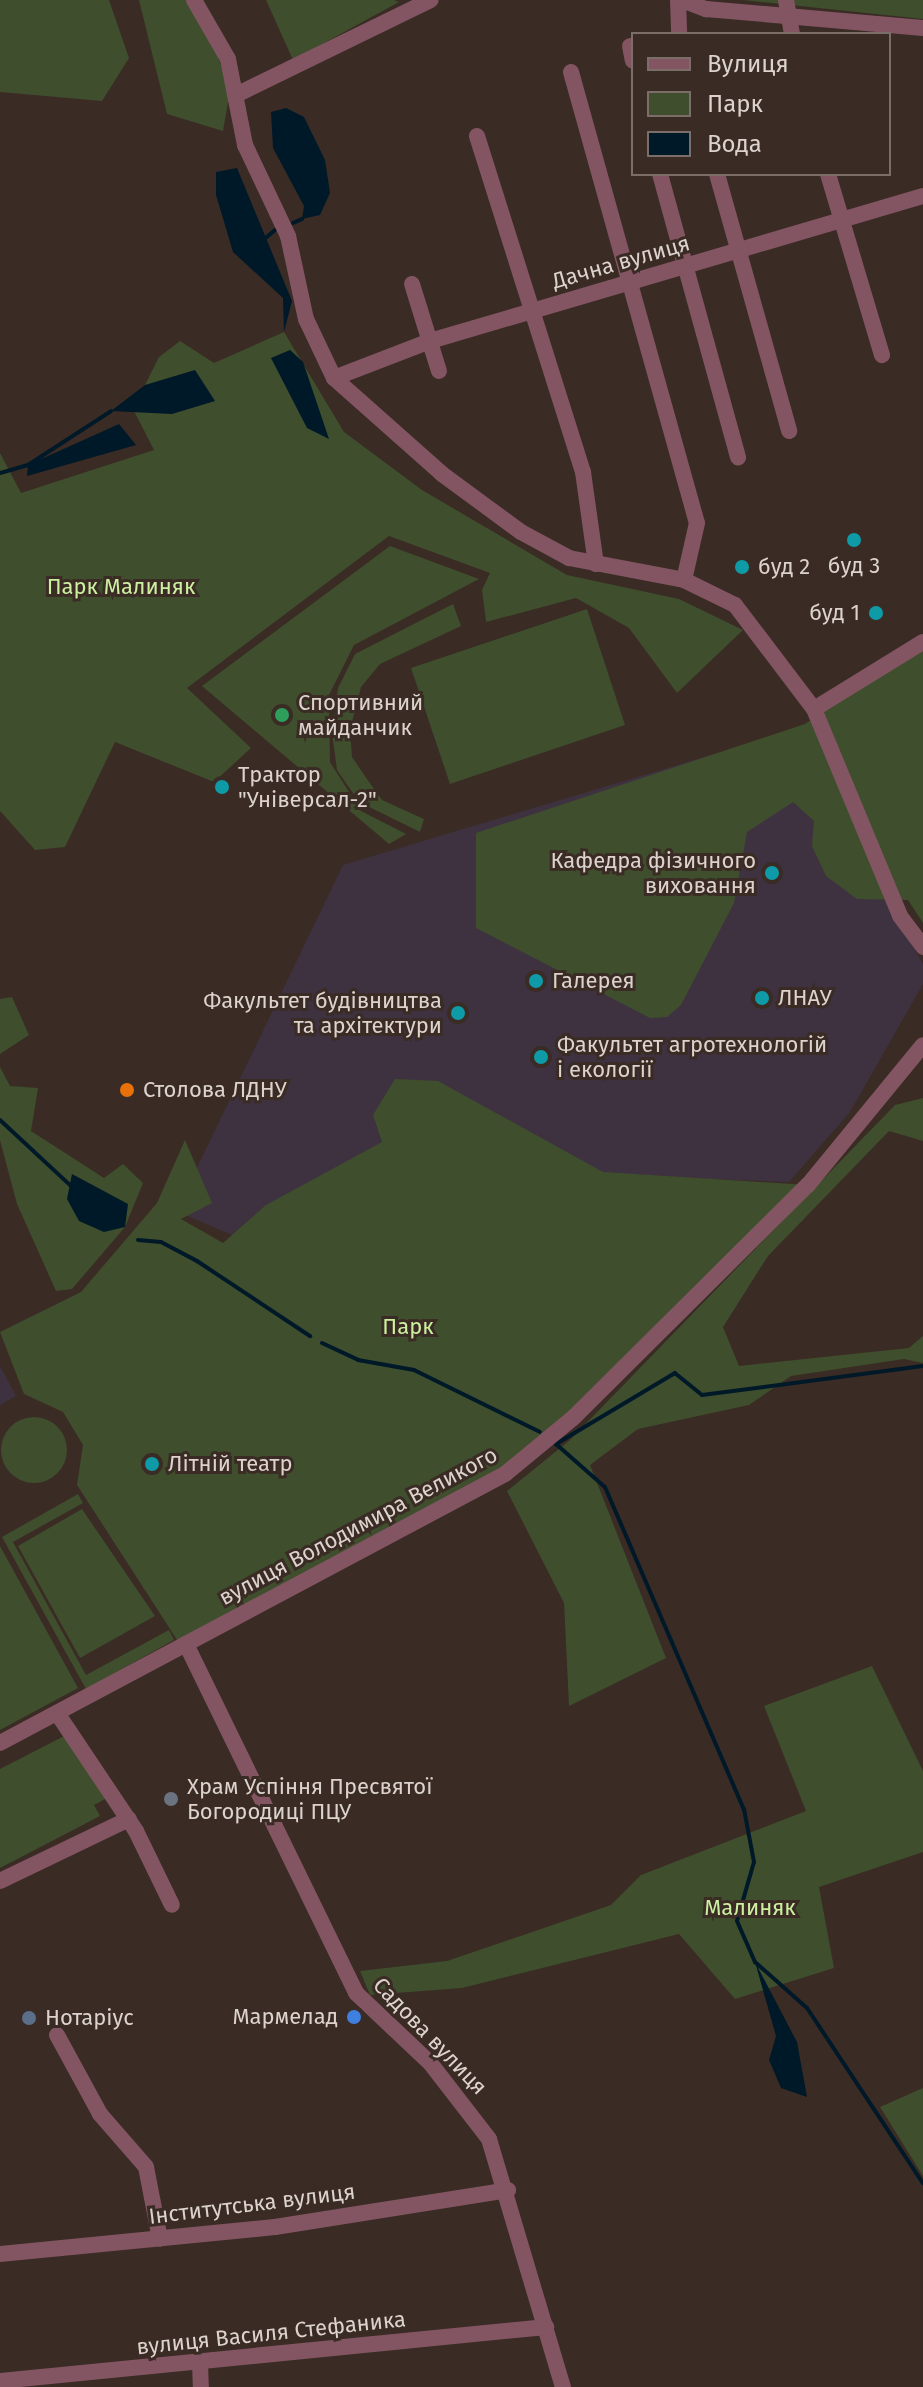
<!DOCTYPE html>
<html>
<head>
<meta charset="utf-8">
<style>
	body { margin:0 }
	#map { position:relative; width:923px; height:2387px; overflow:hidden; background:#3a2b24; font-family:"Fira Sans",sans-serif }
	div>[style] { position:absolute }
	[style*='--x'] { left:calc(var(--x)*1px); top:calc(var(--y)*1px); width:calc(var(--w)*1px); rotate:calc(var(--a)*1deg) }
	.education>* { inset:0; background:#3e3240 }
	.green>* { inset:0; background:#3f4e2c }
	.round { border-radius:50% }
	.water>* { inset:0; background:#001929 }
	.stream>* { height:4px; margin:-2px; padding:0 2px; transform-origin:2px; border-radius:2px; background:#001929 }
	.minor>* { height:16px; margin:-8px; padding:0 8px; transform-origin:8px; border-radius:8px; background:#835563 }
	.dots>* { width:22px; height:22px; translate:-50% -50%; box-sizing:border-box; border:4px solid #3a2b24; border-radius:50% }
	span { translate:-50% -50%; white-space:nowrap; text-align:center; line-height:1.15; -webkit-text-stroke:6px #3a2b24; paint-order:stroke }
	.street-label { font-size:22px; color:#ddd3ce }
	.poi-label { font-size:22px; color:#ddd3ce }
	.left { translate:0 -50%; text-align:left }
	.right { translate:-100% -50%; text-align:right }
	.park-label { font-size:22px; color:#cbf0a0 }
	.legend { position:absolute; left:631px; top:32px; width:260px; height:144px; box-sizing:border-box; background:#3a2b24; border:2px solid #7b6e68; margin:0; padding:10px 14px; list-style:none; font-size:24px; color:#ddd3ce }
	.legend li { display:flex; align-items:center; gap:16px; height:40px }
	.legend b { width:40px; border:2px solid #7b6e68 }
</style>
</head>
<body>
<div id="map">
	<div class="education">
		<i style="clip-path:polygon(808px 726px,874px 877px,923px 964px,923px 984px,850px 1112px,789px 1182px,597px 1175px,349px 1285px,176px 1211px,343px 865px)"></i>
		<i style="clip-path:polygon(0 1366px,16px 1396px,0 1405px)"></i>
	</div>
	<div class="green">
		<i style="clip-path:polygon(0 0,109px 0,129px 58px,102px 101px,0 92px)"></i>
		<i style="clip-path:polygon(139px 0,198px 0,230px 91px,223px 131px,167px 114px)"></i>
		<i style="clip-path:polygon(266px 0,394px 0,399px 2px,293px 60px)"></i>
		<i style="clip-path:polygon(743px 0,923px 0,923px 19px)"></i>
		<i style="clip-path:polygon(284px 332px,344px 432px,422px 490px,567px 575px,679px 599px,743px 630px,677px 693px,629px 628px,576px 598px,486px 622px,482px 590px,490px 573px,389px 536px,187px 688px,251px 748px,214px 782px,115px 742px,65px 847px,35px 850px,0 811px,0 453px,21px 493px,154px 450px,133px 409px,159px 357px,180px 341px,214px 363px)"></i>
		<i style="clip-path:polygon(390px 546px,479px 579px,354px 645px,329px 695px,330px 762px,361px 811px,406px 834px,389px 844px,202px 686px)"></i>
		<i style="clip-path:polygon(453px 604px,461px 626px,380px 664px,361px 687px,350px 730px,352px 757px,369px 782px,382px 800px,424px 819px,420px 832px,359px 802px,337px 770px,332px 733px,338px 688px,355px 654px)"></i>
		<i style="clip-path:polygon(587px 609px,625px 725px,450px 784px,411px 668px)"></i>
		<i style="clip-path:polygon(923px 643px,923px 923px,908px 900px,857px 899px,826px 876px,812px 846px,814px 821px,793px 802px,747px 832px,734px 903px,681px 1005px,667px 1017px,650px 1018px,476px 928px,476px 833px,805px 724px)"></i>
		<i style="clip-path:polygon(12px 997px,29px 1035px,0 1054px,0 999px)"></i>
		<i style="clip-path:polygon(0 1067px,10px 1086px,38px 1088px,31px 1131px,104px 1178px,123px 1164px,143px 1183px,125px 1227px,72px 1289px,56px 1291px,17px 1204px,0 1140px)"></i>
		<i style="clip-path:polygon(395px 1079px,438px 1081px,603px 1172px,808px 1185px,505px 1474px,181px 1646px,77px 1485px,83px 1445px,63px 1412px,24px 1394px,0 1332px,81px 1292px,157px 1203px,185px 1140px,212px 1203px,181px 1219px,223px 1243px,266px 1205px,382px 1142px,373px 1115px)"></i>
		<i style="clip-path:polygon(923px 1098px,923px 1141px,889px 1131px,768px 1256px,723px 1327px,739px 1366px,909px 1348px,923px 1336px,923px 1363px,904px 1359px,791px 1376px,749px 1405px,638px 1429px,590px 1465px,666px 1658px,569px 1706px,564px 1603px,507px 1491px,570px 1440px,895px 1105px)"></i>
		<i class="round" style="left:1px;top:1417px;width:66px;height:66px"></i>
		<i style="clip-path:polygon(78px 1494px,83px 1503px,13px 1542px,86px 1675px,169px 1630px,174px 1640px,86px 1689px,2px 1537px)"></i>
		<i style="clip-path:polygon(82px 1509px,155px 1616px,80px 1658px,18px 1546px)"></i>
		<i style="clip-path:polygon(0 1546px,78px 1688px,0 1730px)"></i>
		<i style="clip-path:polygon(872px 1666px,923px 1771px,923px 1852px,819px 1887px,834px 1968px,735px 1999px,679px 1934px,462px 1988px,370px 1995px,360px 1971px,447px 1961px,611px 1905px,641px 1875px,806px 1811px,764px 1706px)"></i>
		<i style="clip-path:polygon(68px 1734px,109px 1797px,94px 1805px,100px 1816px,0 1868px,0 1769px)"></i>
		<i style="clip-path:polygon(923px 2088px,923px 2176px,880px 2107px)"></i>
	</div>
	<div class="water">
		<i style="clip-path:polygon(286px 108px,304px 117px,325px 160px,330px 193px,320px 215px,302px 219px,304px 206px,273px 148px,271px 112px)"></i>
		<i style="clip-path:polygon(237px 168px,292px 301px,284px 332px,283px 298px,233px 252px,216px 195px,216px 172px)"></i>
		<i style="clip-path:polygon(290px 350px,303px 362px,329px 439px,307px 428px,271px 358px)"></i>
		<i style="clip-path:polygon(195px 370px,215px 401px,172px 414px,111px 411px,145px 385px)"></i>
		<i style="clip-path:polygon(119px 424px,136px 445px,27px 476px,28px 465px)"></i>
		<i style="clip-path:polygon(72px 1174px,128px 1204px,125px 1227px,104px 1232px,79px 1221px,67px 1199px)"></i>
		<i style="clip-path:polygon(755px 1962px,797px 2042px,807px 2097px,781px 2088px,769px 2060px,776px 2036px)"></i>
	</div>
	<div class="stream">
		<i style="--x:293;--y:223;--w:10;--a:-24"></i>
		<i style="--x:262;--y:241;--w:17;--a:-40"></i>
		<i style="--x:0;--y:473;--w:29;--a:-16"></i>
		<i style="--x:28;--y:465;--w:99;--a:-33"></i>
		<i style="--x:0;--y:1120;--w:96;--a:42.9"></i>
		<i style="--x:138;--y:1240;--w:23;--a:5"></i>
		<i style="--x:161;--y:1242;--w:41;--a:27.8"></i>
		<i style="--x:197;--y:1261;--w:136;--a:33.6"></i>
		<i style="--x:322;--y:1343;--w:40;--a:25"></i>
		<i style="--x:358;--y:1360;--w:57;--a:10.1"></i>
		<i style="--x:414;--y:1370;--w:140;--a:26.2"></i>
		<i style="--x:923;--y:1366;--w:223;--a:172.5"></i>
		<i style="--x:702;--y:1395;--w:35;--a:-141"></i>
		<i style="--x:675;--y:1373;--w:139;--a:149.2"></i>
		<i style="--x:556;--y:1444;--w:65;--a:41.3"></i>
		<i style="--x:605;--y:1487;--w:351;--a:66.7"></i>
		<i style="--x:744;--y:1809;--w:54;--a:79.3"></i>
		<i style="--x:754;--y:1862;--w:61;--a:106.1"></i>
		<i style="--x:737;--y:1921;--w:45;--a:66.3"></i>
		<i style="--x:755;--y:1962;--w:69;--a:41.5"></i>
		<i style="--x:807;--y:2008;--w:210;--a:56.5"></i>
	</div>
	<div class="minor">
		<i style="--x:194;--y:0;--w:68;--a:60"></i>
		<i style="--x:228;--y:59;--w:88;--a:78.8"></i>
		<i style="--x:245;--y:145;--w:101;--a:64.7"></i>
		<i style="--x:288;--y:236;--w:85;--a:77.8"></i>
		<i style="--x:306;--y:319;--w:65;--a:64.6"></i>
		<i style="--x:334;--y:378;--w:144;--a:41.6"></i>
		<i style="--x:442;--y:474;--w:98;--a:36.3"></i>
		<i style="--x:521;--y:532;--w:55;--a:28.4"></i>
		<i style="--x:569;--y:558;--w:117;--a:10.8"></i>
		<i style="--x:684;--y:580;--w:57;--a:26.1"></i>
		<i style="--x:735;--y:605;--w:131;--a:52.8"></i>
		<i style="--x:814;--y:709;--w:224;--a:67.4"></i>
		<i style="--x:900;--y:916;--w:39;--a:53"></i>
		<i style="--x:678;--y:0;--w:34;--a:88"></i>
		<i style="--x:682;--y:0;--w:26;--a:21"></i>
		<i style="--x:706;--y:9;--w:218;--a:5"></i>
		<i style="--x:786;--y:0;--w:35;--a:80"></i>
		<i style="--x:630;--y:46;--w:15;--a:79"></i>
		<i style="--x:571;--y:72;--w:468;--a:74.4"></i>
		<i style="--x:697;--y:523;--w:58;--a:102.8"></i>
		<i style="--x:240;--y:93;--w:212;--a:-26"></i>
		<i style="--x:477;--y:136;--w:352;--a:72.5"></i>
		<i style="--x:583;--y:472;--w:93;--a:82"></i>
		<i style="--x:660;--y:174;--w:294;--a:74.6"></i>
		<i style="--x:717;--y:174;--w:267;--a:74.3"></i>
		<i style="--x:828;--y:174;--w:189;--a:73.4"></i>
		<i style="--x:412;--y:284;--w:91;--a:72.8"></i>
		<i style="--x:334;--y:378;--w:103;--a:-21.1"></i>
		<i style="--x:430;--y:341;--w:514;--a:-16.39"></i>
		<i style="--x:814;--y:709;--w:128;--a:-31.6"></i>
		<i style="--x:186;--y:1644;--w:388;--a:64"></i>
		<i style="--x:356;--y:1993;--w:103;--a:43.4"></i>
		<i style="--x:431;--y:2064;--w:95;--a:52.3"></i>
		<i style="--x:489;--y:2139;--w:259;--a:73.4"></i>
		<i style="--x:57;--y:1713;--w:142;--a:56.2"></i>
		<i style="--x:136;--y:1831;--w:82;--a:64.1"></i>
		<i style="--x:0;--y:1743;--w:572;--a:-28.04"></i>
		<i style="--x:505;--y:1474;--w:88;--a:-39.5"></i>
		<i style="--x:573;--y:1418;--w:331;--a:-44.8"></i>
		<i style="--x:808;--y:1185;--w:181;--a:-50.6"></i>
		<i style="--x:0;--y:1881;--w:143;--a:-25.7"></i>
		<i style="--x:57;--y:2035;--w:90;--a:61.4"></i>
		<i style="--x:100;--y:2114;--w:70;--a:49"></i>
		<i style="--x:146;--y:2167;--w:73;--a:79"></i>
		<i style="--x:0;--y:2254;--w:276;--a:-5.6"></i>
		<i style="--x:275;--y:2227;--w:236;--a:-9"></i>
		<i style="--x:200;--y:2363;--w:24;--a:88"></i>
		<i style="--x:0;--y:2381;--w:549;--a:-5.65"></i>
	</div>
	<div class="dots">
		<i style="left:854px;top:540px;background:#0f9aa8"></i>
		<i style="left:742px;top:567px;background:#0f9aa8"></i>
		<i style="left:876px;top:613px;background:#0f9aa8"></i>
		<i style="left:282px;top:715px;background:#2e9e5b"></i>
		<i style="left:222px;top:787px;background:#0f9aa8"></i>
		<i style="left:772px;top:873px;background:#0f9aa8"></i>
		<i style="left:536px;top:981px;background:#0f9aa8"></i>
		<i style="left:762px;top:998px;background:#0f9aa8"></i>
		<i style="left:458px;top:1013px;background:#0f9aa8"></i>
		<i style="left:541px;top:1057px;background:#0f9aa8"></i>
		<i style="left:127px;top:1090px;background:#e8710a"></i>
		<i style="left:152px;top:1464px;background:#0f9aa8"></i>
		<i style="left:171px;top:1799px;background:#6b7280"></i>
		<i style="left:354px;top:2017px;background:#3f7fe0"></i>
		<i style="left:29px;top:2018px;background:#5c6f8a"></i>
	</div>
	<div class="street-label">
		<span style="left:621px;top:262px;rotate:-16deg">Дачна вулиця</span>
		<span style="left:358px;top:1526px;rotate:-28deg">вулиця Володимира Великого</span>
		<span style="left:430px;top:2036px;rotate:46deg">Садова вулиця</span>
		<span style="left:252px;top:2204px;rotate:-7deg">Інститутська вулиця</span>
		<span style="left:271px;top:2333px;rotate:-6deg">вулиця Василя Стефаника</span>
	</div>
	<div class="poi-label">
		<span style="left:854px;top:566px">буд 3</span>
		<span class="left" style="left:758px;top:567px">буд 2</span>
		<span class="right" style="left:860px;top:613px">буд 1</span>
		<span class="left" style="left:298px;top:715px">Спортивний<br>майданчик</span>
		<span class="left" style="left:238px;top:787px">Трактор<br>"Універсал-2"</span>
		<span class="right" style="left:756px;top:873px">Кафедра фізичного<br>виховання</span>
		<span class="left" style="left:552px;top:981px">Галерея</span>
		<span class="left" style="left:778px;top:998px">ЛНАУ</span>
		<span class="right" style="left:442px;top:1013px">Факультет будівництва<br>та архітектури</span>
		<span class="left" style="left:557px;top:1057px">Факультет агротехнологій<br>і екології</span>
		<span class="left" style="left:143px;top:1090px">Столова ЛДНУ</span>
		<span class="left" style="left:168px;top:1464px">Літній театр</span>
		<span class="left" style="left:187px;top:1799px">Храм Успіння Пресвятої<br>Богородиці ПЦУ</span>
		<span class="right" style="left:338px;top:2017px">Мармелад</span>
		<span class="left" style="left:45px;top:2018px">Нотаріус</span>
	</div>
	<div class="park-label">
		<span style="left:121px;top:587px">Парк Малиняк</span>
		<span style="left:408px;top:1327px">Парк</span>
		<span style="left:750px;top:1908px">Малиняк</span>
	</div>
	<ul class="legend">
	<li><b style="height:10px;background:#835563"></b>Вулиця</li>
	<li><b style="height:22px;background:#3f4e2c"></b>Парк</li>
	<li><b style="height:22px;background:#001929"></b>Вода</li>
	</ul>
</div>
</body>
</html>
